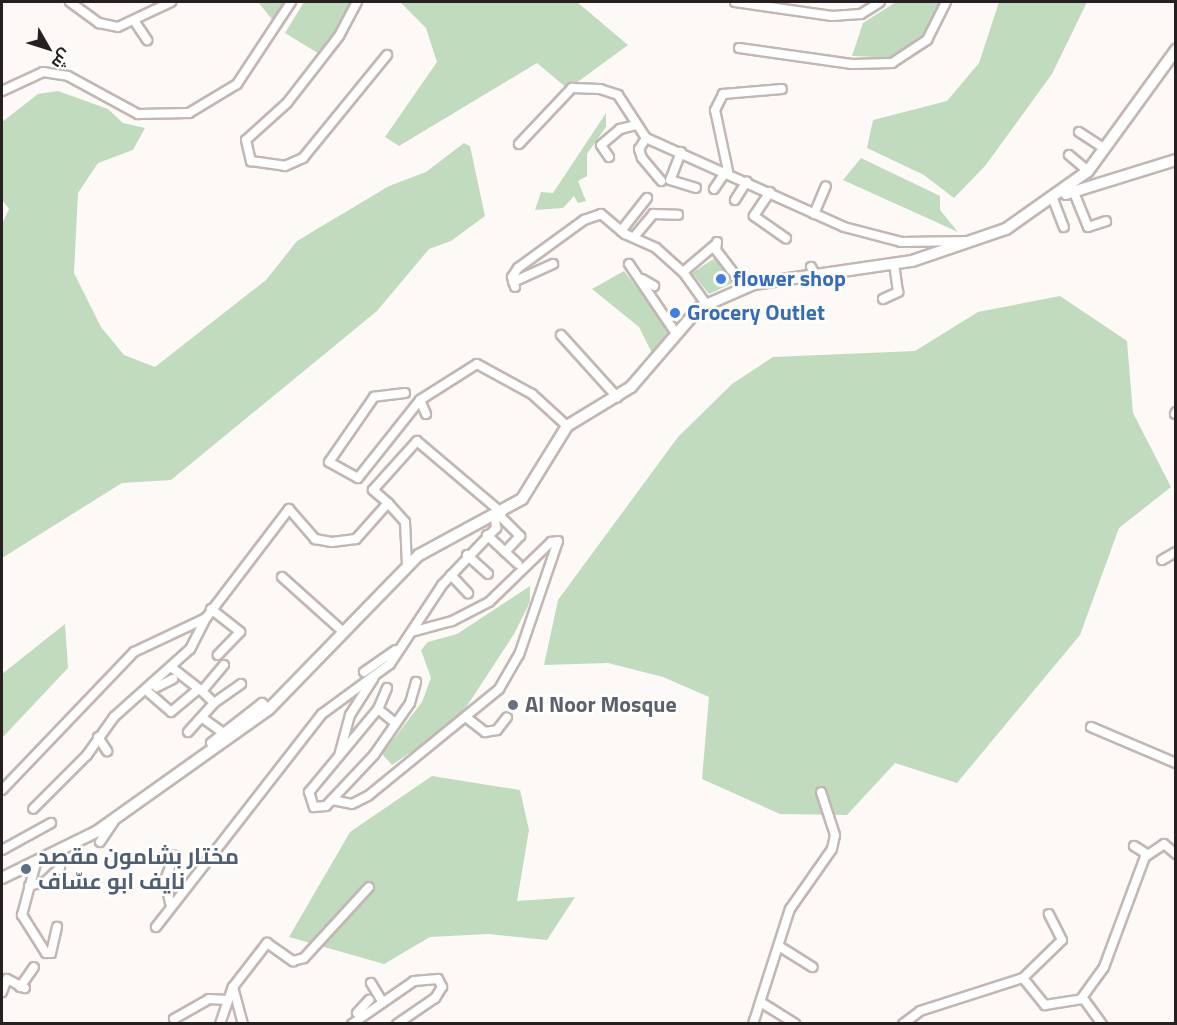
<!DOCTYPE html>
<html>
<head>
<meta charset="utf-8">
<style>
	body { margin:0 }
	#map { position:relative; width:1177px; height:1025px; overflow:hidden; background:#fdf9f7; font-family:"Titillium Web",Cairo,sans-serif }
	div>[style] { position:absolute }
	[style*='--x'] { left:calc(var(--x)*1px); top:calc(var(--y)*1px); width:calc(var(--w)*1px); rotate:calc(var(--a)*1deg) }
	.green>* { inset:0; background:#c1dbbf }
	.roads { filter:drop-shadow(2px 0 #c2b7b3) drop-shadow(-2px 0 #c2b7b3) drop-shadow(0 2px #c2b7b3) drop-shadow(0 -2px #c2b7b3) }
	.minor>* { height:8px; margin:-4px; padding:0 4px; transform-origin:4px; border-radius:4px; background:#fff }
	.major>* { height:10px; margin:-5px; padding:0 5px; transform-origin:5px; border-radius:5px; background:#fff }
	.dots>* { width:16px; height:16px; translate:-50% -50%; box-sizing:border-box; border:3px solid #fff; border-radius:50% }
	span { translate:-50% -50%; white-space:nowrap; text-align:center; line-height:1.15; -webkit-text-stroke:5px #fff; paint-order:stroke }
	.shop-label { font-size:22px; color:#366cbe; font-weight:700 }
	.left { translate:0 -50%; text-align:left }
	.worship-label { font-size:22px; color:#5b616d; font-weight:700 }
	.service-label { font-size:22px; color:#4e5e75; font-weight:700 }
	.frame { position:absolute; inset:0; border:3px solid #262120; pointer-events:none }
	.north { position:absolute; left:18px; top:18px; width:60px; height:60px; -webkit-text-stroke:4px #fff; paint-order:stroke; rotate:129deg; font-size:16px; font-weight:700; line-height:24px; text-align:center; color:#262120 }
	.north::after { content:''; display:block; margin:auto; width:21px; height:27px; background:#262120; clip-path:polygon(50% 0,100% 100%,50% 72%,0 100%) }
</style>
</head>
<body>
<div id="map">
	<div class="green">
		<i style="clip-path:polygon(258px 2px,289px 2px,275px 23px)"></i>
		<i style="clip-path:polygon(304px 2px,353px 2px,321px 55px,285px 33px)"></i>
		<i style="clip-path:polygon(400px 2px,577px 2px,628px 45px,568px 89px,537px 63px,399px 146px,385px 137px,437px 62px,426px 28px)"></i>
		<i style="clip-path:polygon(896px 2px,942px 2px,924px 37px,898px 58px,852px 56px,863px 23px)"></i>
		<i style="clip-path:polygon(999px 2px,1087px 2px,1052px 74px,985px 166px,954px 198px,924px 175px,867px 148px,873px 120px,947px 101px,979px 63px)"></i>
		<i style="clip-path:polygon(58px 91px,108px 109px,123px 123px,145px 128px,133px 150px,98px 163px,78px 193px,74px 273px,101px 327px,124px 355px,155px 367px,266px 280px,297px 241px,389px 186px,426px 172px,464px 143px,470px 146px,485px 216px,451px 241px,429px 249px,377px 311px,171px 480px,122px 483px,2px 558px,2px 224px,9px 209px,2px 200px,2px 122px,38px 94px)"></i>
		<i style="clip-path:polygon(606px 113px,606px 127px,587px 154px,587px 176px,578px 181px,586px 201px,578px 203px,574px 196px,563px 208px,535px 210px,541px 192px,553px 193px)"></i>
		<i style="clip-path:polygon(861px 158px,940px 196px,940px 210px,958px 232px,843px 180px)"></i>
		<i style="clip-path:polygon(718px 256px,735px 282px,709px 294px,692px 273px)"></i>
		<i style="clip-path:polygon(624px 271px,670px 329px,653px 355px,639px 327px,592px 289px)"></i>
		<i style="clip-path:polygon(1060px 296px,1127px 341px,1133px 413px,1171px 487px,1119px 528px,1080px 635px,957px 783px,895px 763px,847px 815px,780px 814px,702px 779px,709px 697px,663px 677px,608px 663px,544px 665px,558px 600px,678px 437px,732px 384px,773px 357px,915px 351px,978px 312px)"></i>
		<i style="clip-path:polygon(530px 586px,530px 602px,514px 634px,467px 706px,448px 727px,392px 765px,382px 754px,422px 702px,431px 678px,421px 650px,428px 642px,457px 634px)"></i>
		<i style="clip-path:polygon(65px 624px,68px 668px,2px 738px,2px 674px)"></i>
		<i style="clip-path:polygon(432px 776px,520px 790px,529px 830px,517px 901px,575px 897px,547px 940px,488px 934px,430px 937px,384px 964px,289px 937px,350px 832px)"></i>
	</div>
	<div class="roads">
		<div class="minor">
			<i style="--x:70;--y:2;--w:36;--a:36"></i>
			<i style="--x:99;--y:23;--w:19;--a:12"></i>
			<i style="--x:118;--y:27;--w:59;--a:-25.3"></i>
			<i style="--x:357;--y:2;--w:38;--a:118"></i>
			<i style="--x:339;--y:36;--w:85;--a:127.8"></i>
			<i style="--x:287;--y:103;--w:55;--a:137.9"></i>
			<i style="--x:246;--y:140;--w:22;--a:77"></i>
			<i style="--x:251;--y:161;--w:34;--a:8"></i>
			<i style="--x:285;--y:166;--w:20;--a:-24"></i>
			<i style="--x:303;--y:158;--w:133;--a:-50.8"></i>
			<i style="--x:735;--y:2;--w:98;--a:8.2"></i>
			<i style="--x:832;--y:16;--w:29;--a:-4"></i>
			<i style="--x:861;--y:14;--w:22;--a:-32"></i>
			<i style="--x:135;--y:22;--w:22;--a:56"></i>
			<i style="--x:739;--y:48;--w:114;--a:8.1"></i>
			<i style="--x:852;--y:64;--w:40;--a:-1.4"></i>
			<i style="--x:892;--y:63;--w:42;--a:-33.3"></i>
			<i style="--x:927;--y:40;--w:42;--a:-63.4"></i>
			<i style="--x:2;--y:91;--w:45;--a:-24.9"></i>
			<i style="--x:43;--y:72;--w:25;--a:9"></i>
			<i style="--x:68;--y:76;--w:80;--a:28.5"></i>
			<i style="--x:138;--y:114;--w:51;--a:-1.1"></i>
			<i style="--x:189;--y:113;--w:56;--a:-31.1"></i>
			<i style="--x:237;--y:84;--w:98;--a:-56.6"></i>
			<i style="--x:1079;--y:132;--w:30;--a:33"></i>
			<i style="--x:646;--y:138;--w:13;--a:122"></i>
			<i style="--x:639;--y:149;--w:9;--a:72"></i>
			<i style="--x:642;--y:158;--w:30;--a:50"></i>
			<i style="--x:519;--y:144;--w:77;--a:-46.6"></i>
			<i style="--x:572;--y:88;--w:28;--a:2"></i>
			<i style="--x:600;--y:89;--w:19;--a:18"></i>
			<i style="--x:618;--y:95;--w:51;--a:56.9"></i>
			<i style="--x:646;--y:138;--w:217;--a:24.2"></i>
			<i style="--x:844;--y:227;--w:59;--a:14.7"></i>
			<i style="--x:901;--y:242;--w:72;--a:-0.8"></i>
			<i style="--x:681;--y:152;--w:30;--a:111"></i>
			<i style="--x:670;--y:180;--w:27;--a:17"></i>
			<i style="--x:1069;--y:155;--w:25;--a:40"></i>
			<i style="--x:609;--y:157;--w:14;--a:-124"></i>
			<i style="--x:601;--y:145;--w:25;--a:-40"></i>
			<i style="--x:620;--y:129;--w:16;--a:-14"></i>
			<i style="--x:728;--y:171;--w:62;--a:-102"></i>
			<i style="--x:715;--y:110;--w:18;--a:-63"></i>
			<i style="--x:723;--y:94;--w:59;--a:-4.8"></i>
			<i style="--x:714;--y:189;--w:22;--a:-56"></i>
			<i style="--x:1073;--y:190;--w:40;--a:68"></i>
			<i style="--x:1088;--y:227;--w:19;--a:-18"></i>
			<i style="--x:770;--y:192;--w:29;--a:124"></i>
			<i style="--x:754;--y:216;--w:39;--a:35"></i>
			<i style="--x:1053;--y:199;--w:30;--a:69"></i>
			<i style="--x:735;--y:200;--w:22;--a:-58"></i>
			<i style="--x:814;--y:214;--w:30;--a:-67"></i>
			<i style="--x:621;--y:231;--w:42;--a:-51.8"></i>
			<i style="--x:634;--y:237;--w:30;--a:-50"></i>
			<i style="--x:653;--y:214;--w:25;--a:2"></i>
			<i style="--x:717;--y:242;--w:8;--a:97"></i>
			<i style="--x:716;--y:250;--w:48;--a:52.7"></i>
			<i style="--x:629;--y:264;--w:82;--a:55.9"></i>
			<i style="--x:811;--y:267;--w:13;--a:61"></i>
			<i style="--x:683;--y:272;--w:42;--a:-40.2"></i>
			<i style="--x:642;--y:279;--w:14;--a:30"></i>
			<i style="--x:513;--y:282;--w:44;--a:-24.2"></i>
			<i style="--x:515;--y:287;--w:10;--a:-107"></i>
			<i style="--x:512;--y:277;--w:11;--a:-56"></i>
			<i style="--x:518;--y:268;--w:82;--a:-36"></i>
			<i style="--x:584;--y:220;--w:18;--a:-19"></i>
			<i style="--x:601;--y:214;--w:31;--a:40"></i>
			<i style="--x:625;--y:234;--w:34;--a:24"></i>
			<i style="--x:656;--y:248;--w:36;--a:42"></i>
			<i style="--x:683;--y:272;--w:39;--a:54"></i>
			<i style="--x:883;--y:299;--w:17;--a:-25"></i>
			<i style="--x:898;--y:292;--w:28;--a:-98"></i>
			<i style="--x:561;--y:335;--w:84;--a:47.9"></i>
			<i style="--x:405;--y:393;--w:31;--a:173"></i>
			<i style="--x:374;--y:397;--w:79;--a:124.7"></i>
			<i style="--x:329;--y:462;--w:33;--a:29"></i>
			<i style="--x:358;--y:478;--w:100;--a:-51.5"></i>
			<i style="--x:426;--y:414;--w:15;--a:-113"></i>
			<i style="--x:420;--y:400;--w:67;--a:-32.3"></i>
			<i style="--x:477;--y:364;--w:63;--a:28.6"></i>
			<i style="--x:532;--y:394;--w:47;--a:42.4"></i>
			<i style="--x:1175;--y:414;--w:2;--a:-63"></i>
			<i style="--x:388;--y:503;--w:20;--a:-139"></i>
			<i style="--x:373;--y:490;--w:66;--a:-48.1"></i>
			<i style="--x:417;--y:441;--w:111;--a:40.3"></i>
			<i style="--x:499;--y:515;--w:30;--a:45"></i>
			<i style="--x:520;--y:536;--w:22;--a:133"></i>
			<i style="--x:487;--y:535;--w:42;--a:43.1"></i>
			<i style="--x:467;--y:555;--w:28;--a:42"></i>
			<i style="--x:1162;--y:560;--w:16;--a:-30"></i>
			<i style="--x:451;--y:575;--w:25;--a:47"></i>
			<i style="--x:282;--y:577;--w:79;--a:41.9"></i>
			<i style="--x:211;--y:609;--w:37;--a:38"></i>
			<i style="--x:240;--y:632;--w:32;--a:134"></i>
			<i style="--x:206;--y:618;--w:137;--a:-52.7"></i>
			<i style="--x:289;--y:509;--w:40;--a:49"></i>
			<i style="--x:315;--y:539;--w:17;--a:10"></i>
			<i style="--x:332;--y:542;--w:24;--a:-7"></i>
			<i style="--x:356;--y:539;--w:48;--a:-48.4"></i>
			<i style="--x:388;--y:503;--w:25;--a:48"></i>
			<i style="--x:405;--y:522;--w:43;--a:87.3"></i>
			<i style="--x:171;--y:667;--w:39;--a:38"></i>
			<i style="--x:202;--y:691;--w:34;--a:-50"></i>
			<i style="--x:364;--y:672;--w:38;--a:-35"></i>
			<i style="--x:152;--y:683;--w:6;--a:39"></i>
			<i style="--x:157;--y:687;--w:18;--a:-27"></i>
			<i style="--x:387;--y:688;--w:23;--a:113"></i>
			<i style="--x:378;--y:709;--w:108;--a:129.7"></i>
			<i style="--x:309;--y:792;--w:16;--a:72"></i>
			<i style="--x:314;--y:807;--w:12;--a:-5"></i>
			<i style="--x:326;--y:806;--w:70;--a:-46.7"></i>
			<i style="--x:374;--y:755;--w:63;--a:-55.3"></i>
			<i style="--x:410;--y:703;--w:22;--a:-74"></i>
			<i style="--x:146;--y:690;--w:33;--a:41"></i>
			<i style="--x:171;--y:712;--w:34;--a:-40"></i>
			<i style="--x:202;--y:691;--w:17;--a:45"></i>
			<i style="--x:214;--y:703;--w:33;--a:-35"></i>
			<i style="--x:378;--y:709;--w:22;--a:39"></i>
			<i style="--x:467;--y:718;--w:23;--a:38"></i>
			<i style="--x:485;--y:732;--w:12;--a:-9"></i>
			<i style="--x:497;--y:730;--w:16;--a:-52"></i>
			<i style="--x:204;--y:719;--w:24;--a:36"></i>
			<i style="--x:1091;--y:727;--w:92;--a:23"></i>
			<i style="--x:188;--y:732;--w:39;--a:-48"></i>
			<i style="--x:98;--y:737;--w:17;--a:57"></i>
			<i style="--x:211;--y:743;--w:65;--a:-38.1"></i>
			<i style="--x:262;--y:703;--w:9;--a:41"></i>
			<i style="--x:339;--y:756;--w:42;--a:-75"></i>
			<i style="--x:350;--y:715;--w:43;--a:-57.4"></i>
			<i style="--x:2;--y:790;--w:191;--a:-46.3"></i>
			<i style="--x:134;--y:652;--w:80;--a:-25.3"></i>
			<i style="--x:206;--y:618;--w:35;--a:117"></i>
			<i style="--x:190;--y:649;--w:102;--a:138.2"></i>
			<i style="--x:114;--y:717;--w:47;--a:125.4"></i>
			<i style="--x:87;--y:755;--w:76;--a:135"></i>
			<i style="--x:332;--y:800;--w:20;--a:11"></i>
			<i style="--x:352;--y:804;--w:18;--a:-27"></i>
			<i style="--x:368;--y:796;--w:169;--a:-39.2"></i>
			<i style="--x:499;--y:689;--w:39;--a:-60"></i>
			<i style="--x:519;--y:655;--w:120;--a:-71.1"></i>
			<i style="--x:558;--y:541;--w:7;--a:172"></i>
			<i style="--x:551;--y:542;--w:86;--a:135.9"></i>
			<i style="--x:489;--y:602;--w:42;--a:152.8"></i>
			<i style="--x:452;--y:621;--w:39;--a:165"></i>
			<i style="--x:100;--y:842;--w:27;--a:-56"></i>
			<i style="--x:1134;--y:846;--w:15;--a:32"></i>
			<i style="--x:2;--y:850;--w:56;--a:-28.9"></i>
			<i style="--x:36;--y:863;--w:54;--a:105.1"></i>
			<i style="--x:22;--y:915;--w:45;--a:57.7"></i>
			<i style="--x:46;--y:953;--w:5;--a:0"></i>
			<i style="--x:51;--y:953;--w:27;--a:-77"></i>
			<i style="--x:29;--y:886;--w:18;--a:-16"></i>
			<i style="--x:46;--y:881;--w:19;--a:-43"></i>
			<i style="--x:170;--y:903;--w:24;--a:-102"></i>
			<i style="--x:165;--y:880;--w:26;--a:-69"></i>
			<i style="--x:156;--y:927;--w:270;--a:-52.1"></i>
			<i style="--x:322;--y:714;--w:84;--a:-36.3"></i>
			<i style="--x:390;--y:664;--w:95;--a:-56.6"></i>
			<i style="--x:442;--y:585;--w:79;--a:-46.5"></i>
			<i style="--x:496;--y:528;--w:11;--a:-95"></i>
			<i style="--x:782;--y:948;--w:36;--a:32"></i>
			<i style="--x:1023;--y:978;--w:54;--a:-44.3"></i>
			<i style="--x:1062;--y:940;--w:29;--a:-117"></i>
			<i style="--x:7;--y:979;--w:20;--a:27"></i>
			<i style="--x:371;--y:983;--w:21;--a:59"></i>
			<i style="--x:20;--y:987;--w:24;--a:-55"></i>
			<i style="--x:233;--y:987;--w:38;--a:75"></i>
			<i style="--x:2;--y:992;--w:14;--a:-69"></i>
			<i style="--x:1083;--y:998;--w:32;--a:54"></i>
			<i style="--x:762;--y:1003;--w:39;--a:32"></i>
			<i style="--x:357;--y:1013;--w:18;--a:-47"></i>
			<i style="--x:174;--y:1019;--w:40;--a:-29.7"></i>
			<i style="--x:209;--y:999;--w:18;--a:3"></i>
			<i style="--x:220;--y:1024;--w:39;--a:-71"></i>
			<i style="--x:233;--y:987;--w:56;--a:-52.3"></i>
			<i style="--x:267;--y:943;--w:32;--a:35"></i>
			<i style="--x:293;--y:961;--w:11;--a:-15"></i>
			<i style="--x:304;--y:958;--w:96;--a:-47.5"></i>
			<i style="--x:352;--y:1024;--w:75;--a:-34.7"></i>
			<i style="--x:414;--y:981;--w:24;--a:-5"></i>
			<i style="--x:438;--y:979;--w:9;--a:63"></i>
			<i style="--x:442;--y:987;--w:13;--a:122"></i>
			<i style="--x:435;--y:998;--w:46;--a:145.6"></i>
			<i style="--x:753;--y:1024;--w:121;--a:-72.2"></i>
			<i style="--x:790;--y:909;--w:73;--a:-55"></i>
			<i style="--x:832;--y:849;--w:14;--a:-78"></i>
			<i style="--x:835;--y:835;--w:45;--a:-108"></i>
			<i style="--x:903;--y:1024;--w:21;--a:-37"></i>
			<i style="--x:920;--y:1011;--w:108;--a:-17.8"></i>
			<i style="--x:1023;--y:978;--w:35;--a:51"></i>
			<i style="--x:1045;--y:1005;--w:36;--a:-9"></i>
			<i style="--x:1081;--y:999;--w:39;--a:-54"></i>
			<i style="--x:1104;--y:967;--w:117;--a:-69.6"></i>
			<i style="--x:1145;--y:857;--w:23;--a:-34"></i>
			<i style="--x:1164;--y:844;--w:16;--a:40"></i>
		</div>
		<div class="major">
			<i style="--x:1066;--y:194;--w:115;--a:-17.2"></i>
			<i style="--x:2;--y:878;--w:105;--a:-26.1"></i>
			<i style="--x:96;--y:832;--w:212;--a:-35.4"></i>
			<i style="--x:269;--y:709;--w:215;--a:-45.8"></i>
			<i style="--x:419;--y:555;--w:117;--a:-28.5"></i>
			<i style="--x:522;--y:499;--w:86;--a:-58.3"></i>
			<i style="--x:567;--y:426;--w:75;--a:-31.4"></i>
			<i style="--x:631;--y:387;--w:104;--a:-49.3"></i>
			<i style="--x:699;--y:308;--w:60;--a:-23.6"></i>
			<i style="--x:754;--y:284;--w:160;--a:-8.3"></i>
			<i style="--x:912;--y:261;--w:99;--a:-18.8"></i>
			<i style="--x:1006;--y:229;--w:100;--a:-35.3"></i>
			<i style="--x:1088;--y:171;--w:150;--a:-54"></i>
		</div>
	</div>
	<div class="dots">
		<i style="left:721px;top:279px;background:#3f7fe0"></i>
		<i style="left:675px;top:313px;background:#3f7fe0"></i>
		<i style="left:513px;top:705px;background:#6b7280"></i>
		<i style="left:26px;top:869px;background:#5c6f8a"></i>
	</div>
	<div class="shop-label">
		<span class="left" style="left:733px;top:279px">flower shop</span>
		<span class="left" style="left:687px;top:313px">Grocery Outlet</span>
	</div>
	<div class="worship-label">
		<span class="left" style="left:525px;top:705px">Al Noor Mosque</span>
	</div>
	<div class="service-label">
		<span class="left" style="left:38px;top:869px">مختار بشامون مقصد<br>نايف ابو عسّاف</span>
	</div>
	<div class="frame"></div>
	<div class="north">ش</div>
</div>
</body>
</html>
